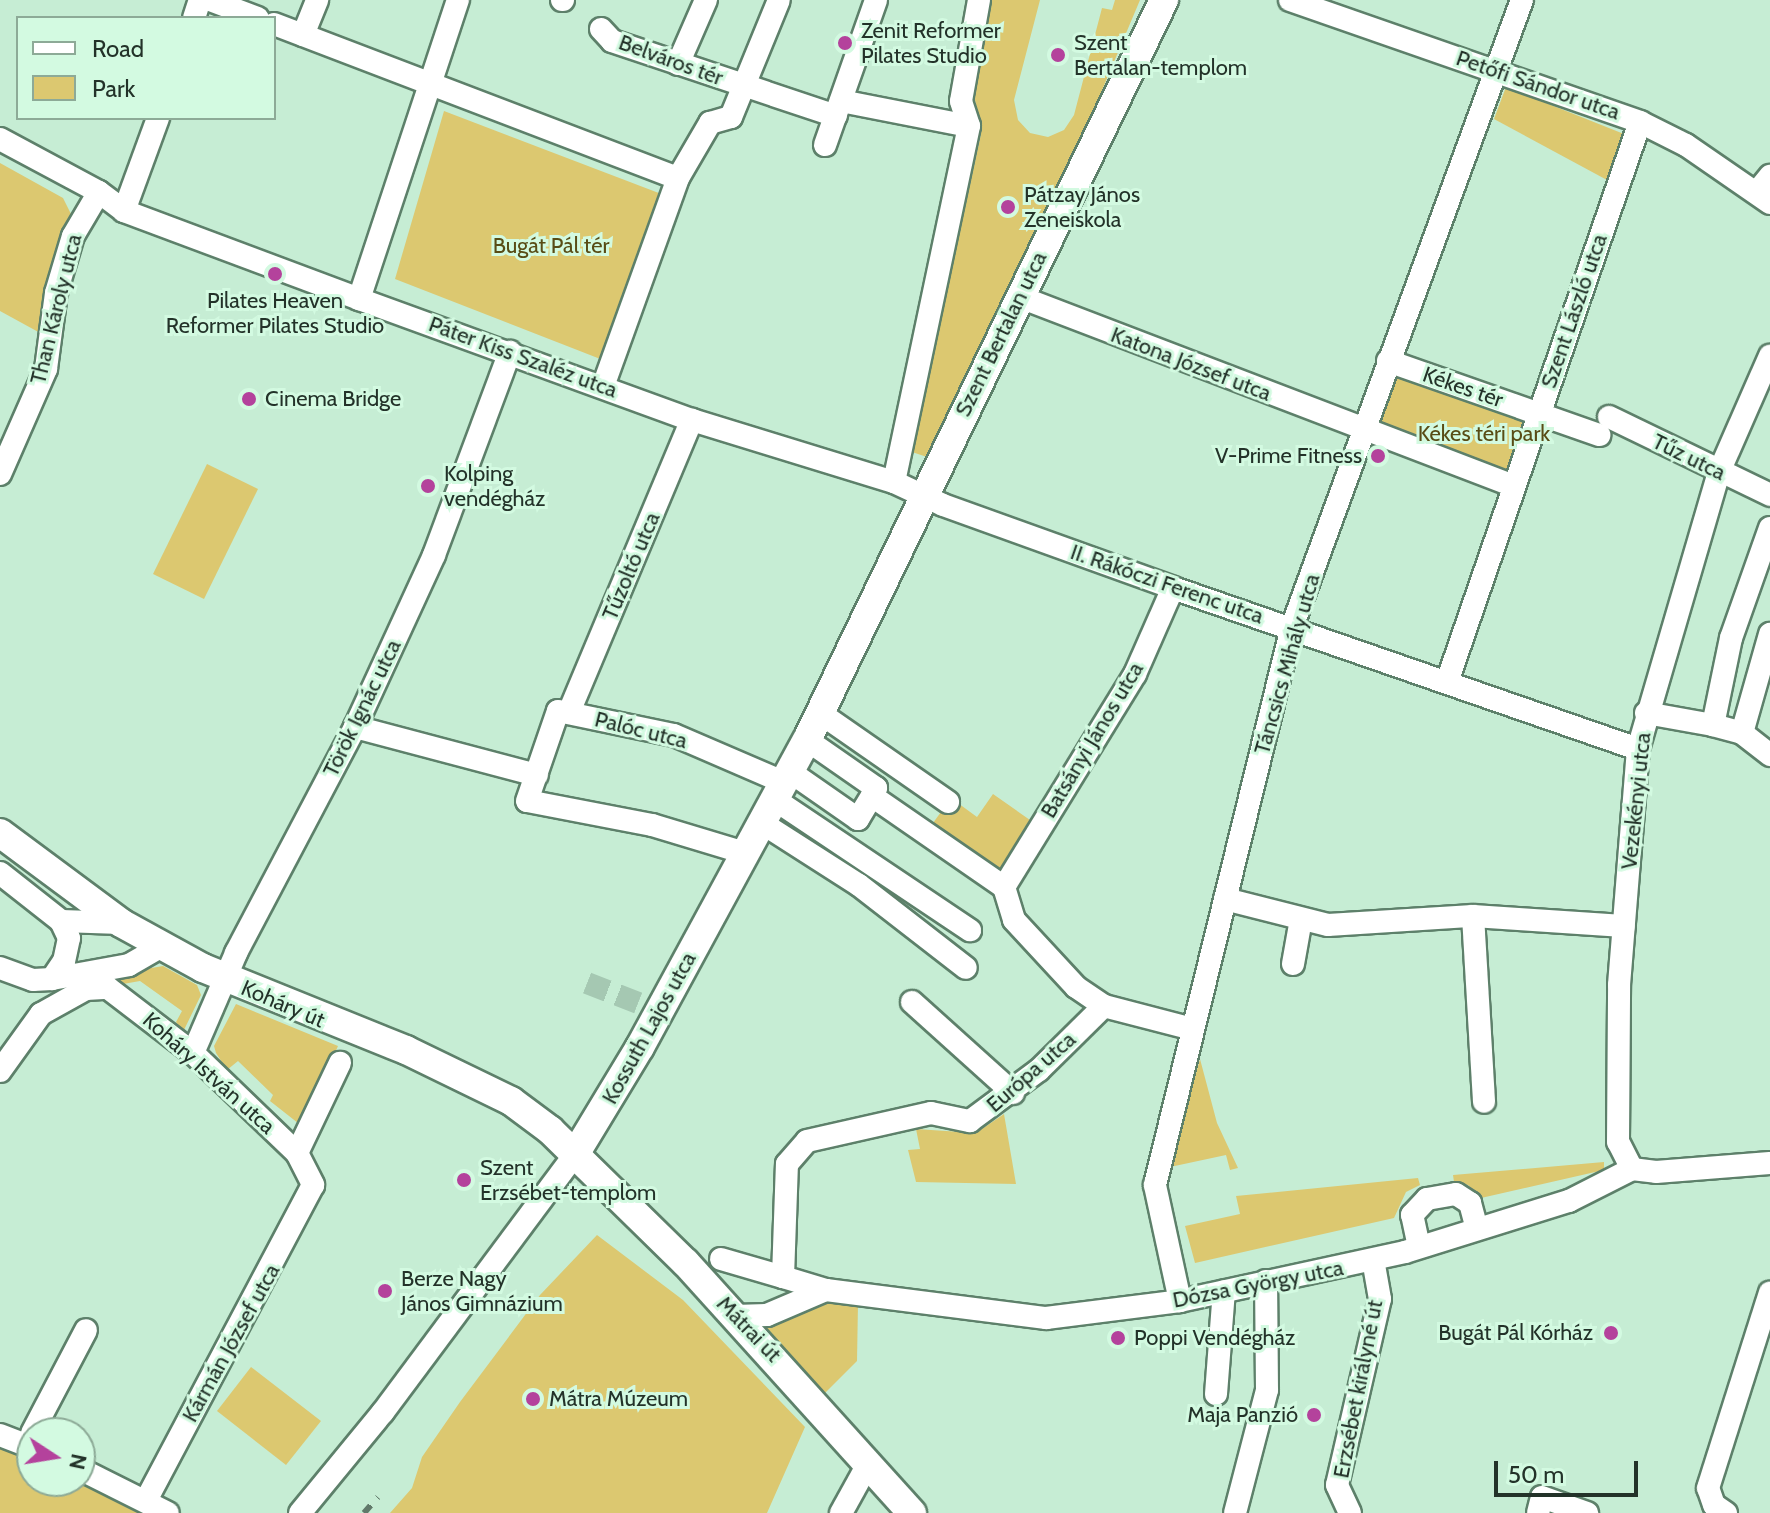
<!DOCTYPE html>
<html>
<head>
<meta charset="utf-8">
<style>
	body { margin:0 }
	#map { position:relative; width:1770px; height:1513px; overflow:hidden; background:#c6edd4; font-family:Cabin,sans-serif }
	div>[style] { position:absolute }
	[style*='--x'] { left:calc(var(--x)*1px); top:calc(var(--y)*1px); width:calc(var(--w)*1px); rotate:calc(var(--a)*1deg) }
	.green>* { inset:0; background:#dcc870 }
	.minor-tunnel>* { height:22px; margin-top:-11px; transform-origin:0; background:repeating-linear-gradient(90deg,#a5c8b2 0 22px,transparent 0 33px) }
	.roads { filter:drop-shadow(2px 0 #5d806a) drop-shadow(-2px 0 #5d806a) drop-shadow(0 2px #5d806a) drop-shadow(0 -2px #5d806a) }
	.minor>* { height:22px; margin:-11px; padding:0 11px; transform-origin:11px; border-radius:11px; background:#fff }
	.major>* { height:28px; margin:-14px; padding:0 14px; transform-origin:14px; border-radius:14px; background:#fff }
	.rail>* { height:6px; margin-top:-3px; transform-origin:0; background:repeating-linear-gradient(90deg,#61796a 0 10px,transparent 0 20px) }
	.dots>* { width:22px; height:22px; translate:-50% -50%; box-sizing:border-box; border:4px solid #d3fae1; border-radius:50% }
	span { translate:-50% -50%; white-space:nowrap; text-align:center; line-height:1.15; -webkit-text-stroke:6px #d3fae1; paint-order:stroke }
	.poi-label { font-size:22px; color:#233229 }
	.left { translate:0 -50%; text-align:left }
	.right { translate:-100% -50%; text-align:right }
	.street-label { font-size:22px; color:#233229 }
	.park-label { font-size:22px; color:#584c15 }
	.legend { position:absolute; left:16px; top:16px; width:260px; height:104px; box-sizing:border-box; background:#d3fae1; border:2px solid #8daa97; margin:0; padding:10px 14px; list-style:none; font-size:24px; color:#233229 }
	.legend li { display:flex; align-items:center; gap:16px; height:40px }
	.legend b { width:40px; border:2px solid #8daa97 }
	.north { position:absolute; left:16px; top:1417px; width:80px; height:80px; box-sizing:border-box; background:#d3fae1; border:2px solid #8daa97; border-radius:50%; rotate:102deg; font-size:22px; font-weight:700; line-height:32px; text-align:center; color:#233229 }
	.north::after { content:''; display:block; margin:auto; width:28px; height:36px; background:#b4429c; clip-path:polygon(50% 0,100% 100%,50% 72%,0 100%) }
	.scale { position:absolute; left:1494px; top:1461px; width:144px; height:36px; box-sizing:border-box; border:4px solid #233229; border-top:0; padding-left:10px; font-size:24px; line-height:28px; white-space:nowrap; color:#233229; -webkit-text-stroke:6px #d3fae1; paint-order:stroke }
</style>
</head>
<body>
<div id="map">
	<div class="green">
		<i style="clip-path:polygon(991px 0,1040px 0,1014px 100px,1018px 120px,1030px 133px,1048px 137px,1064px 130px,1074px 115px,1102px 8px,1112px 10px,1115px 0,1140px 0,1063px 183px,930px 458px,912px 452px,981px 134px,973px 89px)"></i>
		<i style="clip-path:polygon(1506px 87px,1624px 134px,1607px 180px,1494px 119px)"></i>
		<i style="clip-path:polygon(444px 111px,664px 195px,608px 362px,395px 279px)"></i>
		<i style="clip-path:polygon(0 163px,63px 198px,71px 214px,42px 334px,0 311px)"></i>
		<i style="clip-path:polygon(1388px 361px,1539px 414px,1514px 486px,1363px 430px)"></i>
		<i style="clip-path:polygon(207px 464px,258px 489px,204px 599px,153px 574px)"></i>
		<i style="clip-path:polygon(993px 794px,1040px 827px,1010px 877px,933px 823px,951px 798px,977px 817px)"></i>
		<i style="clip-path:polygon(163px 966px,197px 985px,201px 995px,183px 1032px,176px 1022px,182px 1011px,140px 981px,123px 984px,111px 975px)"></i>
		<i style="clip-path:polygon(236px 1004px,338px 1046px,303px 1127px,270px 1101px,273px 1095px,238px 1061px,227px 1070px,216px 1053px,214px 1046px)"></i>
		<i style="clip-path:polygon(1200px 1059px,1217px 1123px,1238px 1168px,1230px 1170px,1226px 1155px,1170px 1167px)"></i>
		<i style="clip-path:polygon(1004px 1114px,1016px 1184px,916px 1182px,908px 1150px,920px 1149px,916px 1129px,976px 1133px)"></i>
		<i style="clip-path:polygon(1604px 1162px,1604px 1170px,1481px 1198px,1468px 1185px,1454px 1182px,1453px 1175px)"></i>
		<i style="clip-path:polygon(1418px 1178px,1420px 1185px,1406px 1192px,1394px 1218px,1195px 1263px,1185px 1226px,1240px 1214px,1236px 1196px)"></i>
		<i style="clip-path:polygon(597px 1235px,683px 1300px,805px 1427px,767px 1513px,390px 1513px,412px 1488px,422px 1457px,460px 1402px,540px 1295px)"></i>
		<i style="clip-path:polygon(826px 1299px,858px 1303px,857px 1361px,819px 1399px,757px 1330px)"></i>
		<i style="clip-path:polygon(251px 1367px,321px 1421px,286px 1465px,217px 1411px)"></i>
		<i style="clip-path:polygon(0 1435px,32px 1447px,32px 1481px,80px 1481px,168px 1513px,0 1513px)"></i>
	</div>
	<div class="minor-tunnel">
		<i style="--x:587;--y:983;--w:55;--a:21.4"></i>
	</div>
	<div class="roads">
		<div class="minor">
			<i style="--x:210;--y:0;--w:51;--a:20.6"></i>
			<i style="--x:562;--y:0;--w:1;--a:0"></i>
			<i style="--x:1290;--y:0;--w:371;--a:19.2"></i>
			<i style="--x:1640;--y:122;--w:51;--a:26.6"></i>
			<i style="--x:1686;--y:145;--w:102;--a:34.6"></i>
			<i style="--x:194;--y:18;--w:19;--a:-72"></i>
			<i style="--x:274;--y:24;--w:432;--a:20.9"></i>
			<i style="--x:678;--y:178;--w:219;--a:109.8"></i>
			<i style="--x:601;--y:29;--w:16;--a:47"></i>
			<i style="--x:612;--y:41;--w:236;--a:18.5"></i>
			<i style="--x:303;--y:35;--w:38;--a:-68"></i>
			<i style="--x:678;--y:64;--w:70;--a:-66.4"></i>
			<i style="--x:841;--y:101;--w:130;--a:11.1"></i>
			<i style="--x:0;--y:139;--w:112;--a:28.2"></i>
			<i style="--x:99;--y:192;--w:31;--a:37"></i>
			<i style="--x:124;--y:211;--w:251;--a:20.5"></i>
			<i style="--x:359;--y:299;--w:354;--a:20"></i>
			<i style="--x:692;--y:420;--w:211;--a:17.1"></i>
			<i style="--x:894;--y:482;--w:54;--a:25.1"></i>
			<i style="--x:943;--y:505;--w:245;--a:19.8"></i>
			<i style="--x:1173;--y:588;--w:492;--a:19.1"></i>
			<i style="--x:825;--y:145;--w:154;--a:-70.6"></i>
			<i style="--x:678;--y:178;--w:64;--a:-59.8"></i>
			<i style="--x:710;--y:123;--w:22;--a:-16"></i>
			<i style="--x:731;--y:117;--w:126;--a:-67.7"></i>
			<i style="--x:1757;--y:192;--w:21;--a:-51"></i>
			<i style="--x:124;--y:211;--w:99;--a:-69.9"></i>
			<i style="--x:1020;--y:297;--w:529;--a:20.94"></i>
			<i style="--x:359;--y:299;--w:315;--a:-71.7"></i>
			<i style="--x:1388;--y:361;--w:224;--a:19.3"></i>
			<i style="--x:1609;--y:417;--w:179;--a:25.8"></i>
			<i style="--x:0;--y:474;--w:115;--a:-66.3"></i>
			<i style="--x:46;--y:369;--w:77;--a:-82.5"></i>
			<i style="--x:56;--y:293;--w:59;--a:-73.4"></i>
			<i style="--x:73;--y:236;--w:51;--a:-59.4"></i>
			<i style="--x:894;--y:482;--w:364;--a:-78.1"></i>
			<i style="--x:969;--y:126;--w:26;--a:-108"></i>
			<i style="--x:961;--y:101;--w:103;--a:-79.9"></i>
			<i style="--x:1770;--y:528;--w:117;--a:109.5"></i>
			<i style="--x:1731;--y:638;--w:89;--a:101.7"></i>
			<i style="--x:1713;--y:725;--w:30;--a:15"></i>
			<i style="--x:1742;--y:733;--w:36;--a:38"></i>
			<i style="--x:1447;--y:682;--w:592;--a:-70.98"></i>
			<i style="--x:569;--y:712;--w:317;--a:-67.2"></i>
			<i style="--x:820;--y:713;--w:156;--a:34.8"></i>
			<i style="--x:1646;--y:713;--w:68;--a:10.2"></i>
			<i style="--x:355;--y:727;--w:188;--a:14.8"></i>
			<i style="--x:1742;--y:733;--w:103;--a:-74.2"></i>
			<i style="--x:789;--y:771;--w:84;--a:34.8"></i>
			<i style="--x:858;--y:819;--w:27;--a:-59"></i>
			<i style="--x:872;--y:796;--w:9;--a:-63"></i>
			<i style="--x:876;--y:788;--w:84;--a:-145.2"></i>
			<i style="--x:872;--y:796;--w:160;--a:34.6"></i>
			<i style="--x:1004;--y:887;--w:34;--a:73"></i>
			<i style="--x:1014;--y:920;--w:91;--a:47.2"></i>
			<i style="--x:1076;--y:987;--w:34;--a:34"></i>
			<i style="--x:1104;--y:1006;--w:92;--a:14.5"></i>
			<i style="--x:774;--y:799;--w:236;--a:33.8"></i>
			<i style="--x:762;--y:823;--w:115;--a:32.6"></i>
			<i style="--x:859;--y:885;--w:135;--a:37.8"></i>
			<i style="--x:745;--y:853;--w:97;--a:-163.2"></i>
			<i style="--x:652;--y:825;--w:127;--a:-169.1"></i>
			<i style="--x:527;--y:801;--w:95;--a:-71"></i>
			<i style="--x:558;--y:711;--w:118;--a:11.7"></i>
			<i style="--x:674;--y:735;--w:119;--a:23.3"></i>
			<i style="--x:0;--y:873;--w:78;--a:38.2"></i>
			<i style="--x:61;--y:921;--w:19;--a:65"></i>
			<i style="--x:69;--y:938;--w:24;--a:102"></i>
			<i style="--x:64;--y:961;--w:22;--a:124"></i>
			<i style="--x:1004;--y:887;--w:250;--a:-58.4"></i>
			<i style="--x:1135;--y:674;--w:94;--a:-66.2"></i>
			<i style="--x:1225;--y:899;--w:106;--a:14.2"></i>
			<i style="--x:1328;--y:925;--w:145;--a:-3.6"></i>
			<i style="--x:1473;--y:916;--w:186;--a:86.6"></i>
			<i style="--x:1473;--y:916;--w:151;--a:3.8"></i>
			<i style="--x:61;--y:921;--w:60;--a:1.9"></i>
			<i style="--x:1293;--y:964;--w:46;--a:-79.9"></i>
			<i style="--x:0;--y:968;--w:35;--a:20"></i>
			<i style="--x:33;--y:980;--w:19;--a:-3"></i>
			<i style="--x:52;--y:979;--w:78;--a:-10.3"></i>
			<i style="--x:129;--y:965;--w:38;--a:-30"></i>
			<i style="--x:912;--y:1002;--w:136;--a:42"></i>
			<i style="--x:193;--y:1053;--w:109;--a:-66.7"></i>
			<i style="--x:236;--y:953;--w:255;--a:-62.2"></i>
			<i style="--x:355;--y:727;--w:189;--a:-65.3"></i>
			<i style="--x:434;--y:555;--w:217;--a:-69.5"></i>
			<i style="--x:0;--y:1071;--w:70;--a:-54.3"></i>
			<i style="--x:41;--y:1014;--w:51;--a:-29.1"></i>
			<i style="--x:86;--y:989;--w:22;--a:-3"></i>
			<i style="--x:108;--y:988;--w:107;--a:37.4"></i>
			<i style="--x:193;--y:1053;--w:144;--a:43.9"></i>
			<i style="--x:297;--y:1153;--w:36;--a:63"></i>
			<i style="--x:313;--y:1185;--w:357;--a:117.9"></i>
			<i style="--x:297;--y:1153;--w:100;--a:-64.5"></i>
			<i style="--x:1632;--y:1169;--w:30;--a:-117"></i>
			<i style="--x:1618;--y:1142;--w:157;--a:-89.6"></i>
			<i style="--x:1619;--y:985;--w:237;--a:-85.4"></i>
			<i style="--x:1638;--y:749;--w:289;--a:-73.7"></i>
			<i style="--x:1719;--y:472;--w:127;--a:-66.3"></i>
			<i style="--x:1419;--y:1247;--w:33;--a:-102"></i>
			<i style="--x:1412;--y:1215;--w:22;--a:-47"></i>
			<i style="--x:1427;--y:1199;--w:29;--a:-10"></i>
			<i style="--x:1456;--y:1194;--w:17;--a:33"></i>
			<i style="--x:1470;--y:1203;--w:27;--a:75"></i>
			<i style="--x:721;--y:1259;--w:65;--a:16.2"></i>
			<i style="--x:826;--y:1290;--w:45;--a:-163.2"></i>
			<i style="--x:783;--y:1277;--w:113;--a:-88"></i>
			<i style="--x:787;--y:1164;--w:30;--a:-49"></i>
			<i style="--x:807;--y:1141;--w:127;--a:-12.7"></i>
			<i style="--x:931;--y:1113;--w:40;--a:12"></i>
			<i style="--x:970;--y:1121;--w:86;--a:-36.5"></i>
			<i style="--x:1039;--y:1070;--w:91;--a:-44.6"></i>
			<i style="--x:1180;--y:1301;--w:119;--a:-102.2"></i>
			<i style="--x:1155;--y:1185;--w:575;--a:-76.21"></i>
			<i style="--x:1292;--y:627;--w:668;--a:-69.86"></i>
			<i style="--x:735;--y:1316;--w:32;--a:-2"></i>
			<i style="--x:767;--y:1315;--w:64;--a:-23"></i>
			<i style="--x:826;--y:1290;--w:222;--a:7.3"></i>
			<i style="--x:1046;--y:1318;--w:135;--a:-7.2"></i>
			<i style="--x:1180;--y:1301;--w:230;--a:-12.3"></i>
			<i style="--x:1405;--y:1252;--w:172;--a:-17.3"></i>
			<i style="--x:1569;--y:1201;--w:71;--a:-26.9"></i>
			<i style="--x:1632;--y:1169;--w:24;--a:7"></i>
			<i style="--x:1656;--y:1172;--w:114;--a:-4.5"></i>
			<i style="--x:1216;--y:1394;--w:103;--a:-85.6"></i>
			<i style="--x:32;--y:1433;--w:116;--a:-62.3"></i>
			<i style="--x:0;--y:1435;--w:34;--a:21"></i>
			<i style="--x:80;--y:1469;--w:98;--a:26.6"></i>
			<i style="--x:300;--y:1513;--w:131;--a:-50.6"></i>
			<i style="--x:383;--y:1412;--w:319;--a:-53.3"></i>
			<i style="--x:841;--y:1513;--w:56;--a:-61.1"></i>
			<i style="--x:1235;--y:1513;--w:127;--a:-75.4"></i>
			<i style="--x:1267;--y:1390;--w:109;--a:-90.5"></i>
			<i style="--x:1350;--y:1513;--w:31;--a:-115"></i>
			<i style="--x:1337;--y:1485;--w:191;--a:-77"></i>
			<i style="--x:1380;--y:1299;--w:39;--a:-100"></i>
			<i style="--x:1538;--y:1513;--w:16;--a:-76"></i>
			<i style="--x:1542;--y:1497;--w:48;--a:19.6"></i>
			<i style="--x:1726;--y:1513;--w:14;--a:-146"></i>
			<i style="--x:1714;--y:1505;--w:18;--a:-109"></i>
			<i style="--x:1708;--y:1488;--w:205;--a:-72.4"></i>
		</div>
		<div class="major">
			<i style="--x:0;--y:833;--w:151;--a:36.6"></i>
			<i style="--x:121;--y:923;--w:94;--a:28.8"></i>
			<i style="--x:203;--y:968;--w:219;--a:22"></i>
			<i style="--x:406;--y:1050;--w:117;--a:25.9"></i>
			<i style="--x:511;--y:1101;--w:49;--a:36.6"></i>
			<i style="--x:550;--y:1130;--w:190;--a:44.4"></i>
			<i style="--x:686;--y:1263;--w:337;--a:47.9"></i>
			<i style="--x:574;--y:1156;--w:127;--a:-58.8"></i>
			<i style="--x:640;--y:1047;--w:349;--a:-61.5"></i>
			<i style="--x:807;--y:740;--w:822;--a:-64.25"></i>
		</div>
	</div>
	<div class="rail">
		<i style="--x:364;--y:1513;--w:21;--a:-49"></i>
	</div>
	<div class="dots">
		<i style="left:845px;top:43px;background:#b4429c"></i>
		<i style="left:1058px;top:55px;background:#b4429c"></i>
		<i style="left:1008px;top:207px;background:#b4429c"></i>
		<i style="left:275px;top:274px;background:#b4429c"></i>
		<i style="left:249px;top:399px;background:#b4429c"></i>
		<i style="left:1378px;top:456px;background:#b4429c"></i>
		<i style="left:428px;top:486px;background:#b4429c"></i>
		<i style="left:464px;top:1180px;background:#b4429c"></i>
		<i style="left:385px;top:1291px;background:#b4429c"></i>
		<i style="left:1611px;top:1333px;background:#b4429c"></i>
		<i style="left:1118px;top:1338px;background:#b4429c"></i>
		<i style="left:533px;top:1399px;background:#b4429c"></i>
		<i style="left:1314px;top:1415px;background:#b4429c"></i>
	</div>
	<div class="poi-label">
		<span class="left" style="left:861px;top:43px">Zenit Reformer<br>Pilates Studio</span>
		<span class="left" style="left:1074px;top:55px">Szent<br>Bertalan-templom</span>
		<span class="left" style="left:1024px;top:207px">Pátzay János<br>Zeneiskola</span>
		<span style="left:275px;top:313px">Pilates Heaven<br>Reformer Pilates Studio</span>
		<span class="left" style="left:265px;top:399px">Cinema Bridge</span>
		<span class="right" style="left:1362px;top:456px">V-Prime Fitness</span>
		<span class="left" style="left:444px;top:486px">Kolping<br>vendégház</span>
		<span class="left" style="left:480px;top:1180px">Szent<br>Erzsébet-templom</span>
		<span class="left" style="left:401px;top:1291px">Berze Nagy<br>János Gimnázium</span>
		<span class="right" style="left:1593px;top:1333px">Bugát Pál Kórház</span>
		<span class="left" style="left:1134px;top:1338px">Poppi Vendégház</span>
		<span class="left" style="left:549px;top:1399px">Mátra Múzeum</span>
		<span class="right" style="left:1298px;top:1415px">Maja Panzió</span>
	</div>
	<div class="street-label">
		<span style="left:671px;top:60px;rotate:20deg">Belváros tér</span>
		<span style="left:1538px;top:85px;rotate:19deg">Petőfi Sándor utca</span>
		<span style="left:56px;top:309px;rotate:-76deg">Than Károly utca</span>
		<span style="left:1574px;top:311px;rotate:-71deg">Szent László utca</span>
		<span style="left:1001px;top:334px;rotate:-64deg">Szent Bertalan utca</span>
		<span style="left:523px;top:357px;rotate:20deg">Páter Kiss Szaléz utca</span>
		<span style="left:1191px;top:364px;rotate:21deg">Katona József utca</span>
		<span style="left:1463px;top:387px;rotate:19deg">Kékes tér</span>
		<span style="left:1689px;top:457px;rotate:26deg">Tűz utca</span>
		<span style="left:631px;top:566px;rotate:-67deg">Tűzoltó utca</span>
		<span style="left:1167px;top:584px;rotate:19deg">II. Rákóczi Ferenc utca</span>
		<span style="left:1287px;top:664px;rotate:-74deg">Táncsics Mihály utca</span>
		<span style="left:362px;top:708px;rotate:-64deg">Török Ignác utca</span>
		<span style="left:641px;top:730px;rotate:14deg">Palóc utca</span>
		<span style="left:1092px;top:740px;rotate:-59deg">Batsányi János utca</span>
		<span style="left:1636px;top:801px;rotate:-84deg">Vezekényi utca</span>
		<span style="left:283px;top:1004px;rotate:23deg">Koháry út</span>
		<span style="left:649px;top:1028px;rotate:-61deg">Kossuth Lajos utca</span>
		<span style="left:1031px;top:1072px;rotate:-41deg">Európa utca</span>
		<span style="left:209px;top:1073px;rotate:42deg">Koháry István utca</span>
		<span style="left:1258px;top:1284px;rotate:-11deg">Dózsa György utca</span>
		<span style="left:749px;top:1329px;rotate:46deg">Mátrai út</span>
		<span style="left:231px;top:1343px;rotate:-61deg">Kármán József utca</span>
		<span style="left:1358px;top:1389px;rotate:-79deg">Erzsébet királyné út</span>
	</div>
	<div class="park-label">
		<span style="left:551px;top:246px">Bugát Pál tér</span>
		<span style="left:1484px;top:434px">Kékes téri park</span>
	</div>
	<ul class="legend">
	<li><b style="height:10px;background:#fff"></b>Road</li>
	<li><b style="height:22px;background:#dcc870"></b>Park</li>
	</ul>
	<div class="north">N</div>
	<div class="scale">50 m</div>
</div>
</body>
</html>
